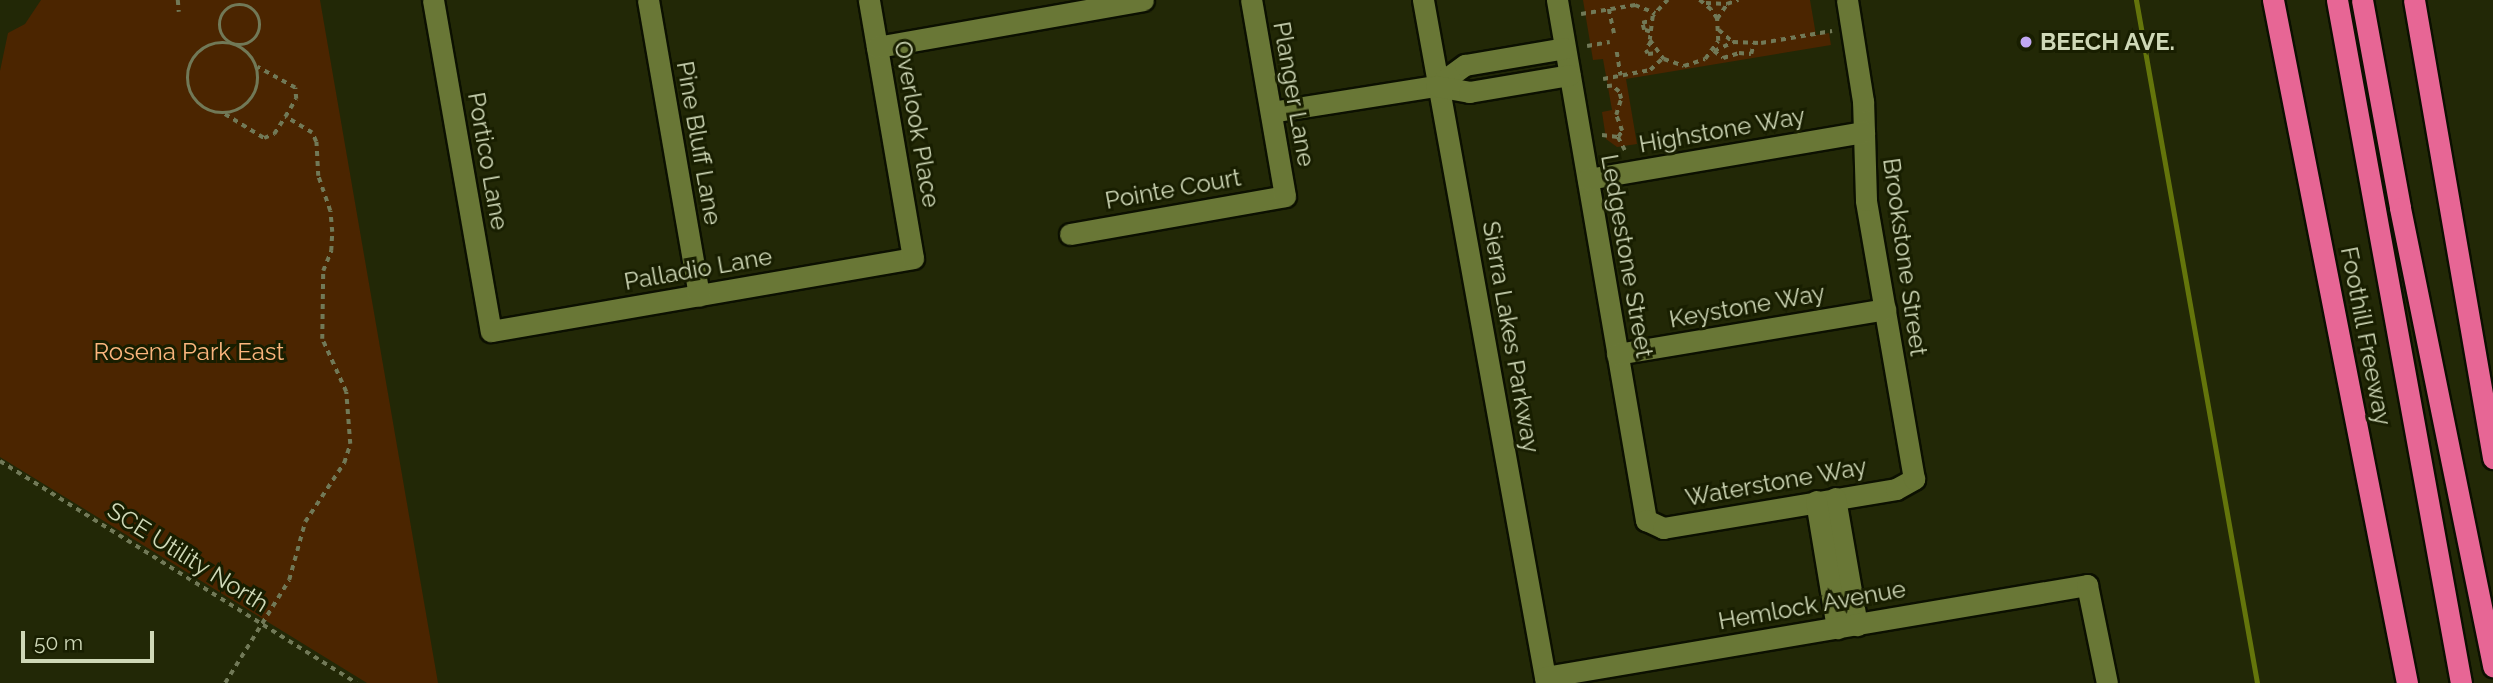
<!DOCTYPE html>
<html>
<head>
<meta charset="utf-8">
<style>
	body { margin:0 }
	#map { position:relative; width:2493px; height:683px; overflow:hidden; background:#222806; font-family:Raleway,sans-serif }
	div>[style] { position:absolute }
	[style*='--x'] { left:calc(var(--x)*1px); top:calc(var(--y)*1px); width:calc(var(--w)*1px); rotate:calc(var(--a)*1deg) }
	.green>* { inset:0; background:#4b2500 }
	.stream>* { height:5px; margin:-2.5px; padding:0 2.5px; transform-origin:2.5px; border-radius:2.5px; background:#64750b }
	.path>* { height:3.5px; margin-top:-1.75px; transform-origin:0; background:repeating-linear-gradient(90deg,#717957 0 5px,transparent 0 10px) }
	.path>.ring { margin:-1.75px; padding:0; box-sizing:content-box; background:none; border:3.5px solid #717957; border-radius:50% }
	.roads { filter:drop-shadow(2px 0 #0c1001) drop-shadow(-2px 0 #0c1001) drop-shadow(0 2px #0c1001) drop-shadow(0 -2px #0c1001) }
	.minor>* { height:21px; margin:-10.5px; padding:0 10.5px; transform-origin:10.5px; border-radius:10.5px; background:#697736 }
	.highway>* { height:21px; margin:-10.5px; padding:0 10.5px; transform-origin:10.5px; border-radius:10.5px; background:#e76695 }
	.dots>* { width:19px; height:19px; translate:-50% -50%; box-sizing:border-box; border:4px solid #181e00; border-radius:50% }
	span { translate:-50% -50%; white-space:nowrap; text-align:center; line-height:1.15; -webkit-text-stroke:6px #181e00; paint-order:stroke }
	.poi-label { font-size:24px; color:#cfd8b7; font-weight:700 }
	.left { translate:0 -50%; text-align:left }
	.street-label { font-size:24px; color:#cfd8b7 }
	.park-label { font-size:24px; color:#fbb57d }
	.scale { position:absolute; left:21px; top:631px; width:133px; height:32px; box-sizing:border-box; border:4px solid #cfd8b7; border-top:0; padding-left:9px; font-size:21px; line-height:24px; white-space:nowrap; color:#cfd8b7; -webkit-text-stroke:5px #181e00; paint-order:stroke }
</style>
</head>
<body>
<div id="map">
	<div class="green">
		<i style="clip-path:polygon(41px 0,320px 0,438px 683px,367px 683px,0 457px,0 71px,8px 33px,25px 24px)"></i>
		<i style="clip-path:polygon(1583px 0,1810px 0,1816px 35px,1829px 33px,1831px 45px,1626px 79px,1637px 144px,1617px 147px,1606px 139px,1602px 112px,1612px 110px,1603px 59px,1593px 60px)"></i>
	</div>
	<div class="stream">
		<i style="--x:2136;--y:0;--w:694;--a:79.95"></i>
	</div>
	<div class="path">
		<i style="--x:178;--y:0;--w:12;--a:85"></i>
		<i style="--x:1668;--y:0;--w:22;--a:133"></i>
		<i style="--x:1653;--y:16;--w:24;--a:97"></i>
		<i style="--x:1650;--y:40;--w:24;--a:54"></i>
		<i style="--x:1664;--y:59;--w:21;--a:19"></i>
		<i style="--x:1684;--y:66;--w:22;--a:-18"></i>
		<i style="--x:1705;--y:59;--w:22;--a:-54"></i>
		<i style="--x:1718;--y:41;--w:22;--a:-93"></i>
		<i style="--x:1717;--y:19;--w:11;--a:-124"></i>
		<i style="--x:1711;--y:10;--w:16;--a:-140"></i>
		<i style="--x:1706;--y:3;--w:21;--a:3"></i>
		<i style="--x:1727;--y:4;--w:12;--a:-20"></i>
		<i class="ring" style="left:220px;top:5px;width:36.5px;height:36.5px"></i>
		<i style="--x:1609;--y:9;--w:25;--a:78"></i>
		<i style="--x:1581;--y:14;--w:55;--a:-9.5"></i>
		<i style="--x:1635;--y:5;--w:22;--a:22"></i>
		<i style="--x:1717;--y:19;--w:18;--a:-56"></i>
		<i style="--x:1719;--y:30;--w:18;--a:41"></i>
		<i style="--x:1650;--y:32;--w:6;--a:-162"></i>
		<i style="--x:1644;--y:30;--w:7;--a:-106"></i>
		<i style="--x:1642;--y:23;--w:10;--a:-17"></i>
		<i style="--x:1651;--y:42;--w:9;--a:122"></i>
		<i style="--x:1646;--y:50;--w:4;--a:63"></i>
		<i style="--x:1648;--y:54;--w:9;--a:-6"></i>
		<i class="ring" style="left:188px;top:43px;width:66.5px;height:66.5px"></i>
		<i style="--x:1587;--y:46;--w:23;--a:-10"></i>
		<i style="--x:1714;--y:51;--w:21;--a:-25"></i>
		<i style="--x:1733;--y:42;--w:28;--a:2"></i>
		<i style="--x:1761;--y:43;--w:72;--a:-9.6"></i>
		<i style="--x:1714;--y:51;--w:11;--a:38"></i>
		<i style="--x:1723;--y:58;--w:17;--a:-17"></i>
		<i style="--x:1739;--y:53;--w:12;--a:5"></i>
		<i style="--x:1751;--y:54;--w:11;--a:-75"></i>
		<i style="--x:1617;--y:52;--w:24;--a:81"></i>
		<i style="--x:1603;--y:79;--w:48;--a:-10.8"></i>
		<i style="--x:1650;--y:70;--w:16;--a:-43"></i>
		<i style="--x:225;--y:114;--w:46;--a:31.6"></i>
		<i style="--x:264;--y:138;--w:11;--a:-22"></i>
		<i style="--x:274;--y:134;--w:20;--a:-57"></i>
		<i style="--x:1602;--y:135;--w:16;--a:7"></i>
		<i style="--x:1618;--y:137;--w:7;--a:-56"></i>
		<i style="--x:1622;--y:131;--w:17;--a:-111"></i>
		<i style="--x:1616;--y:115;--w:17;--a:-73"></i>
		<i style="--x:1621;--y:99;--w:7;--a:-106"></i>
		<i style="--x:1619;--y:92;--w:9;--a:-139"></i>
		<i style="--x:1612;--y:86;--w:8;--a:173"></i>
		<i style="--x:1618;--y:137;--w:15;--a:62"></i>
		<i style="--x:0;--y:461;--w:420;--a:31.9"></i>
		<i style="--x:225;--y:683;--w:121;--a:-58.1"></i>
		<i style="--x:289;--y:580;--w:60;--a:-74.6"></i>
		<i style="--x:305;--y:522;--w:71;--a:-56.5"></i>
		<i style="--x:344;--y:463;--w:20;--a:-72"></i>
		<i style="--x:350;--y:444;--w:52;--a:-94.4"></i>
		<i style="--x:346;--y:392;--w:58;--a:-114.4"></i>
		<i style="--x:322;--y:339;--w:68;--a:-89.2"></i>
		<i style="--x:323;--y:271;--w:22;--a:-68"></i>
		<i style="--x:331;--y:251;--w:19;--a:-87"></i>
		<i style="--x:332;--y:232;--w:21;--a:-95"></i>
		<i style="--x:330;--y:211;--w:37;--a:-109"></i>
		<i style="--x:318;--y:176;--w:34;--a:-93"></i>
		<i style="--x:316;--y:142;--w:10;--a:-114"></i>
		<i style="--x:312;--y:133;--w:31;--a:-149"></i>
		<i style="--x:285;--y:117;--w:21;--a:-59"></i>
		<i style="--x:296;--y:99;--w:11;--a:-95"></i>
		<i style="--x:295;--y:88;--w:43;--a:-151.1"></i>
	</div>
	<div class="roads">
		<div class="minor">
			<i style="--x:433;--y:0;--w:336;--a:80.1"></i>
			<i style="--x:491;--y:331;--w:428;--a:-9.8"></i>
			<i style="--x:913;--y:258;--w:262;--a:-99.7"></i>
			<i style="--x:648;--y:0;--w:300;--a:80.2"></i>
			<i style="--x:1423;--y:0;--w:694;--a:79.79"></i>
			<i style="--x:1557;--y:0;--w:528;--a:80.29"></i>
			<i style="--x:1646;--y:520;--w:19;--a:25"></i>
			<i style="--x:1663;--y:528;--w:236;--a:-9.5"></i>
			<i style="--x:1896;--y:489;--w:21;--a:-29"></i>
			<i style="--x:1914;--y:479;--w:283;--a:-99.8"></i>
			<i style="--x:1866;--y:200;--w:99;--a:-91.7"></i>
			<i style="--x:1863;--y:101;--w:102;--a:-99"></i>
			<i style="--x:877;--y:47;--w:270;--a:-10"></i>
			<i style="--x:1436;--y:86;--w:36;--a:-36"></i>
			<i style="--x:1465;--y:65;--w:101;--a:-9.6"></i>
			<i style="--x:1271;--y:112;--w:167;--a:-9"></i>
			<i style="--x:1436;--y:86;--w:34;--a:10"></i>
			<i style="--x:1469;--y:92;--w:102;--a:-9.6"></i>
			<i style="--x:1588;--y:179;--w:280;--a:-9.7"></i>
			<i style="--x:1070;--y:234;--w:218;--a:-10"></i>
			<i style="--x:1285;--y:196;--w:199;--a:-99.8"></i>
			<i style="--x:1617;--y:354;--w:272;--a:-9.5"></i>
			<i style="--x:1835;--y:498;--w:129;--a:80.2"></i>
			<i style="--x:1816;--y:501;--w:129;--a:80.6"></i>
			<i style="--x:1545;--y:677;--w:550;--a:-9.63"></i>
			<i style="--x:2087;--y:585;--w:100;--a:78.5"></i>
		</div>
		<div class="highway">
			<i style="--x:2273;--y:0;--w:696;--a:78.9"></i>
			<i style="--x:2337;--y:0;--w:694;--a:79.71"></i>
			<i style="--x:2362;--y:0;--w:211;--a:79.6"></i>
			<i style="--x:2400;--y:208;--w:468;--a:78.5"></i>
			<i style="--x:2414;--y:0;--w:465;--a:80.2"></i>
		</div>
	</div>
	<div class="dots">
		<i style="left:2026px;top:42px;background:#c1a8f3"></i>
	</div>
	<div class="poi-label">
		<span class="left" style="left:2040px;top:42px">BEECH AVE.</span>
	</div>
	<div class="street-label">
		<span style="left:1294px;top:94px;rotate:80deg">Planger Lane</span>
		<span style="left:917px;top:124px;rotate:80deg">Overlook Place</span>
		<span style="left:1722px;top:130px;rotate:-10deg">Highstone Way</span>
		<span style="left:699px;top:143px;rotate:80deg">Pine Bluff Lane</span>
		<span style="left:488px;top:161px;rotate:80deg">Portico Lane</span>
		<span style="left:1173px;top:189px;rotate:-10deg">Pointe Court</span>
		<span style="left:1627px;top:256px;rotate:80deg">Ledgestone Street</span>
		<span style="left:1905px;top:257px;rotate:82deg">Brookstone Street</span>
		<span style="left:698px;top:269px;rotate:-10deg">Palladio Lane</span>
		<span style="left:1747px;top:306px;rotate:-10deg">Keystone Way</span>
		<span style="left:2366px;top:336px;rotate:79deg">Foothill Freeway</span>
		<span style="left:1511px;top:337px;rotate:80deg">Sierra Lakes Parkway</span>
		<span style="left:1776px;top:482px;rotate:-10deg">Waterstone Way</span>
		<span style="left:188px;top:557px;rotate:32deg">SCE Utility North</span>
		<span style="left:1812px;top:605px;rotate:-10deg">Hemlock Avenue</span>
	</div>
	<div class="park-label">
		<span style="left:189px;top:352px">Rosena Park East</span>
	</div>
	<div class="scale">50 m</div>
</div>
</body>
</html>
